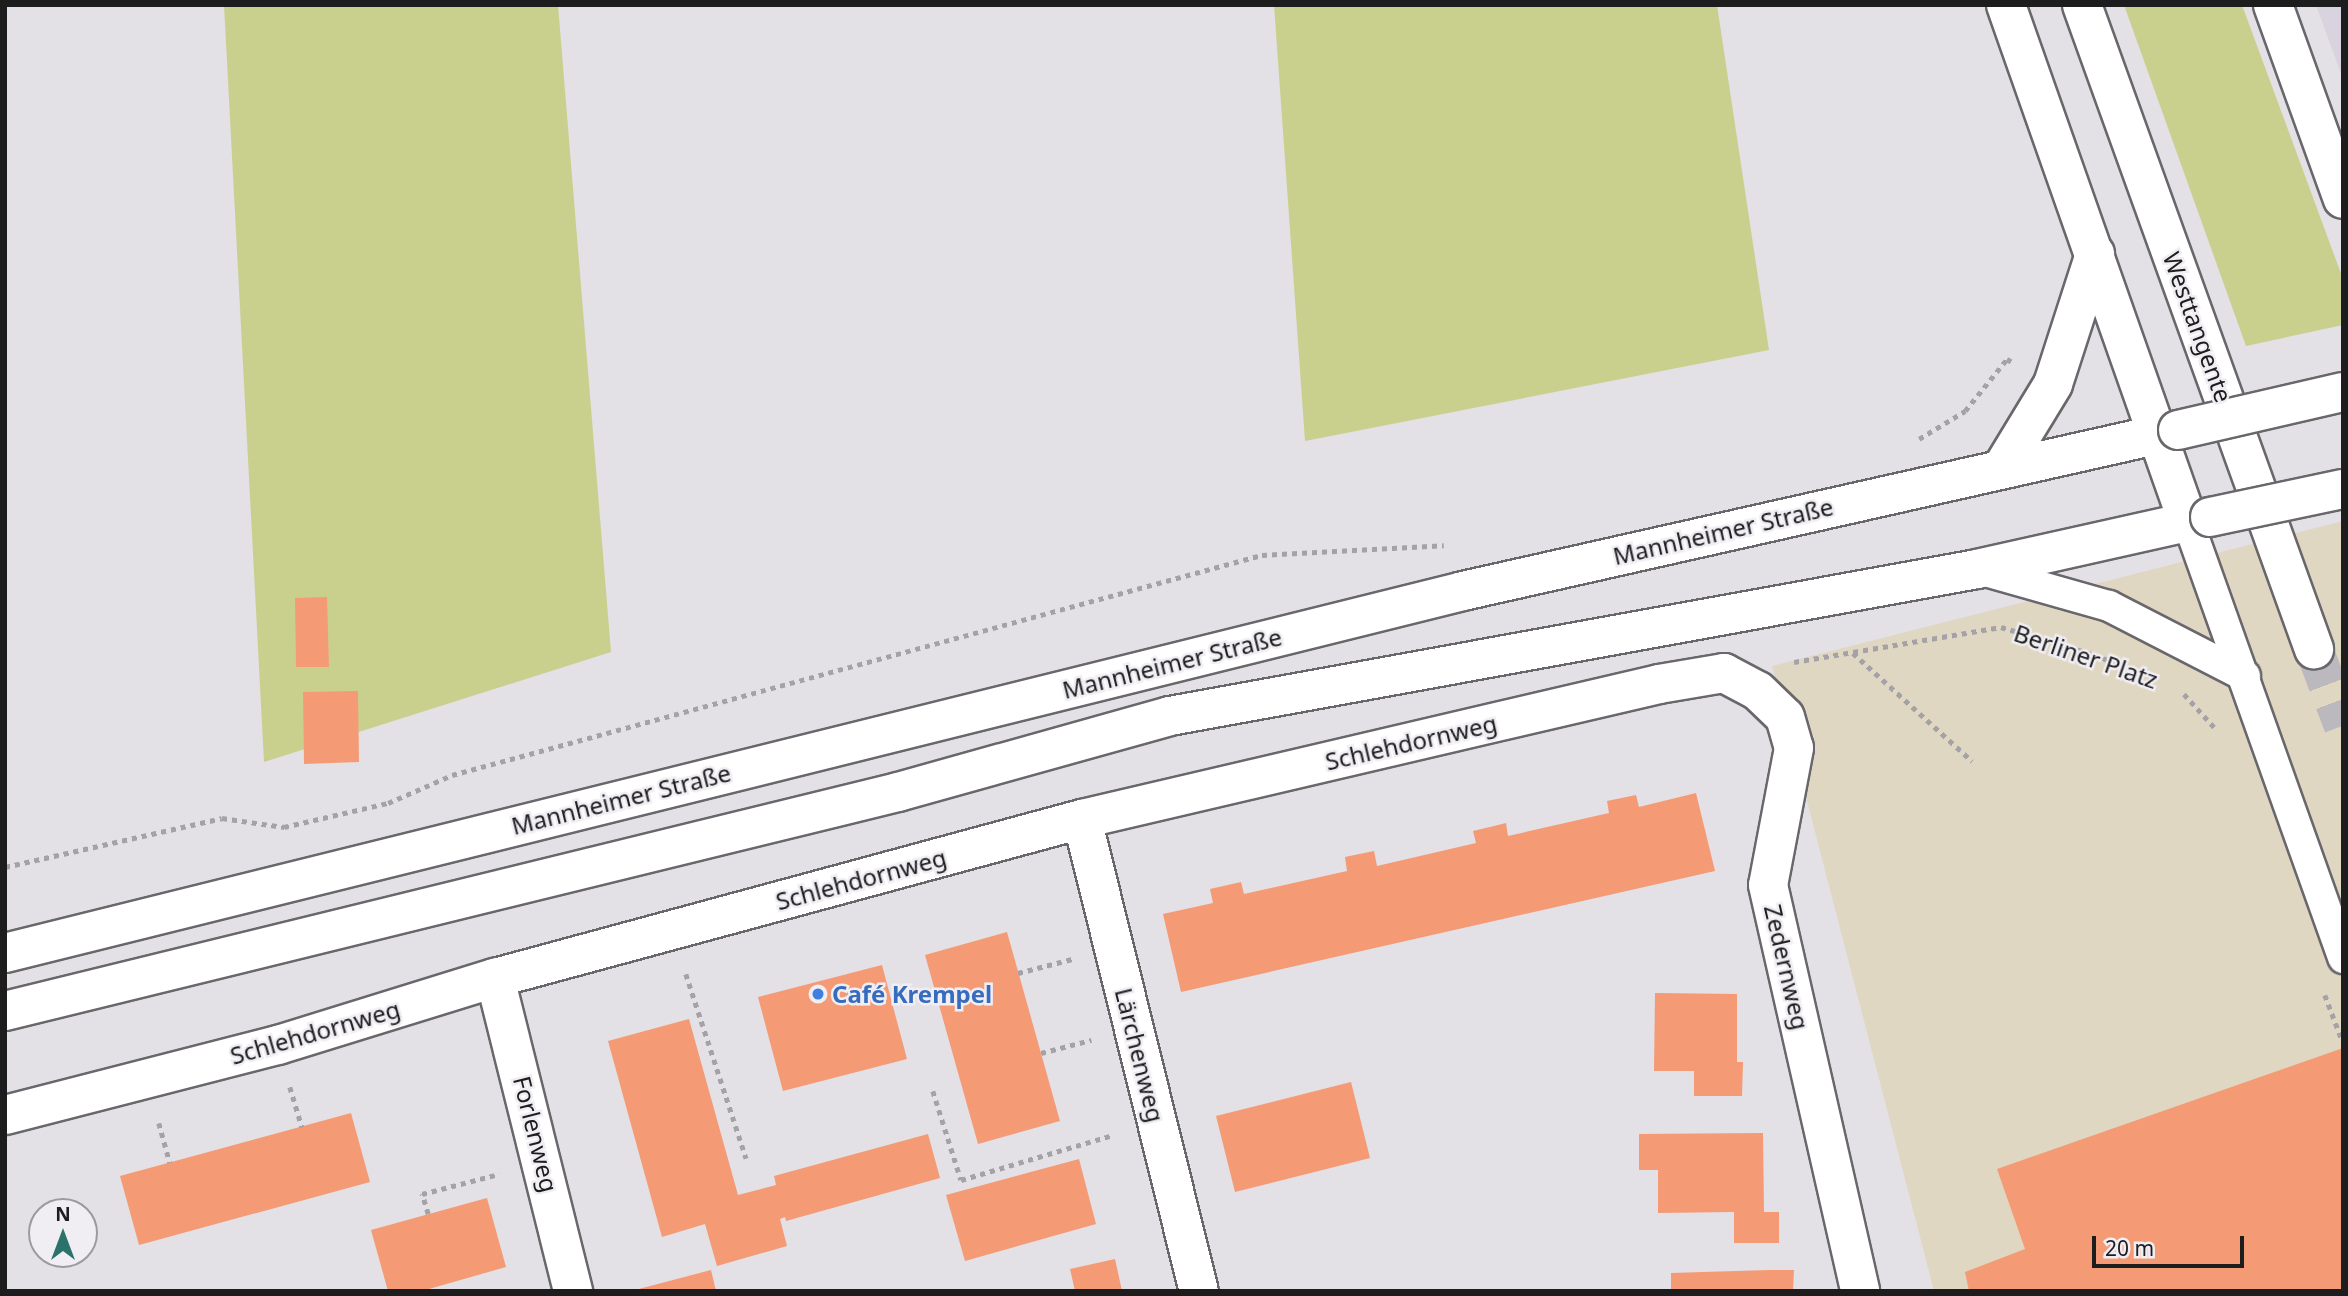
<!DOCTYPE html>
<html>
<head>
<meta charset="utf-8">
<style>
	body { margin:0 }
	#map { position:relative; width:2348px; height:1296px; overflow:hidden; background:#e3e0e6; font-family:"Noto Sans",sans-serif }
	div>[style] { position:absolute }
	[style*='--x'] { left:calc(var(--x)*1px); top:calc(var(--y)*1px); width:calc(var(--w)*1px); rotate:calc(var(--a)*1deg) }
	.commercial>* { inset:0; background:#dfd7c2 }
	.built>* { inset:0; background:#d8d3df }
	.green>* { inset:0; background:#c9d08e }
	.building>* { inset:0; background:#f49a75 }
	.primary-tunnel>* { height:38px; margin-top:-19px; transform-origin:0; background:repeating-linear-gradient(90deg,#bbb9be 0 38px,transparent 0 57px) }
	.path>* { height:4.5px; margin-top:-2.25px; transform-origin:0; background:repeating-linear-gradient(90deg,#a4a2a7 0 5px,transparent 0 10px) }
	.roads { filter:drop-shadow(2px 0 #69676c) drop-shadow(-2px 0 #69676c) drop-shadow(0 2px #69676c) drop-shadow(0 -2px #69676c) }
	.service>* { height:30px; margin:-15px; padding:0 15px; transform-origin:15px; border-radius:15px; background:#fff }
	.minor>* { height:38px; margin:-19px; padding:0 19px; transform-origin:19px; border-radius:19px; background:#fff }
	.secondary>* { height:38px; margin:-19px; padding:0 19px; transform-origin:19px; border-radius:19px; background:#fff }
	.primary>* { height:38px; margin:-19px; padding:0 19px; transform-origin:19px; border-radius:19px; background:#fff }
	.bridges { filter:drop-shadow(2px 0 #69676c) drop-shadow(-2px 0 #69676c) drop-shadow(0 2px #69676c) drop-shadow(0 -2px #69676c) }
	.secondary-bridge>* { height:38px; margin:-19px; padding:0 19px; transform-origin:19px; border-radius:19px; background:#fff }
	.dots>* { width:19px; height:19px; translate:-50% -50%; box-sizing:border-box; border:4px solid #f0edf3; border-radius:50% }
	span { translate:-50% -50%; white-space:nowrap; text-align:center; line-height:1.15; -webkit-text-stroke:5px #f0edf3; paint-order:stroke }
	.street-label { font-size:24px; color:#1d1d1e }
	.shop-label { font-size:24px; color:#366cbe; font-weight:700 }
	.left { translate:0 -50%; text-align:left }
	.frame { position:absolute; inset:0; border:7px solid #1d1d1e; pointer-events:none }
	.north { position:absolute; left:28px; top:1198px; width:70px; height:70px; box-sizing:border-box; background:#f0edf3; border:2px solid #9c9a9e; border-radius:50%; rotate:0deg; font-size:19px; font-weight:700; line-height:28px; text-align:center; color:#1d1d1e }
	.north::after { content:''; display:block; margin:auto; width:24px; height:32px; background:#2b726a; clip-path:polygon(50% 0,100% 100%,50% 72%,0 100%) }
	.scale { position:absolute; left:2092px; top:1236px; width:152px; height:32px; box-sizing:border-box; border:4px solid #1d1d1e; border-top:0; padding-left:9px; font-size:21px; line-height:24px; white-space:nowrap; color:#1d1d1e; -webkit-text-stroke:5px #f0edf3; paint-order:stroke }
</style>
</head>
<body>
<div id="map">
	<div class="commercial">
		<i style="clip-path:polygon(2343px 521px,2343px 1291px,1934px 1291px,1772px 666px)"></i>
	</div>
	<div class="built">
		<i style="clip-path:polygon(2316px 5px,2343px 5px,2343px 79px)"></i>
	</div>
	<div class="green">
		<i style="clip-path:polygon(224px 5px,558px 5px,611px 652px,264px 762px)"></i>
		<i style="clip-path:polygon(1274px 5px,1717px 5px,1769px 350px,1305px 441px)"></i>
		<i style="clip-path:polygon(2124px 5px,2242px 5px,2343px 279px,2343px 325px,2246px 346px)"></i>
	</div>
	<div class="building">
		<i style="clip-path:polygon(327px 597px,329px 667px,296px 667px,295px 598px)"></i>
		<i style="clip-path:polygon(358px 691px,359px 762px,304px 764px,303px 692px)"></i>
		<i style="clip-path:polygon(1696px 793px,1715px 871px,1181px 992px,1163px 914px,1213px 903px,1210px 889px,1241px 882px,1244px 894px,1347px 871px,1345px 857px,1374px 851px,1377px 866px,1476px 843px,1473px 831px,1490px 827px,1506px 823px,1508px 836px,1609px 813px,1607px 801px,1636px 795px,1639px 807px)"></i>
		<i style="clip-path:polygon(1007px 932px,1060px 1121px,978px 1144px,925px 955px)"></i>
		<i style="clip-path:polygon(882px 965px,907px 1059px,783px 1091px,758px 997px)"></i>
		<i style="clip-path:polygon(1655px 993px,1737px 994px,1737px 1062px,1743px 1062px,1742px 1096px,1694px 1096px,1694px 1071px,1654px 1071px)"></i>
		<i style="clip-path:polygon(689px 1019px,738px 1195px,776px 1185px,774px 1176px,928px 1134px,940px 1178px,786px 1221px,785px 1217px,780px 1219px,787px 1246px,717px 1266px,705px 1224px,662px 1237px,608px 1041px)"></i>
		<i style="clip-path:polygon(2343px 1048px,2343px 1291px,1969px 1291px,1965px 1272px,2025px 1249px,1997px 1169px)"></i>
		<i style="clip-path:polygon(1351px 1082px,1370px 1158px,1235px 1192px,1216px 1116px)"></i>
		<i style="clip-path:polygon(351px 1113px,370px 1182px,139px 1245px,120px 1176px)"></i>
		<i style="clip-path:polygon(1763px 1133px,1764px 1212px,1779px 1212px,1779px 1243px,1734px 1243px,1734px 1212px,1658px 1213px,1658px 1170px,1639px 1170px,1639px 1134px)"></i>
		<i style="clip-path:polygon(1079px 1159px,1096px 1224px,965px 1261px,946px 1195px)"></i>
		<i style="clip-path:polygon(487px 1198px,506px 1267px,422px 1291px,388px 1291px,371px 1230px)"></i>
		<i style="clip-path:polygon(1115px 1259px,1122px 1291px,1075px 1291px,1070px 1269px)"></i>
		<i style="clip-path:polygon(711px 1270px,716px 1291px,635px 1291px,635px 1290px)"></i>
		<i style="clip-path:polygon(1769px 1270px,1794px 1270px,1793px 1291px,1671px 1291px,1671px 1273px)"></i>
	</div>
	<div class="primary-tunnel">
		<i style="--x:2314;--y:649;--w:82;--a:69.4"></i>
	</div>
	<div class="path">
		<i style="--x:1919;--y:439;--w:54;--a:-31.3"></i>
		<i style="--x:1965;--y:411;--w:67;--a:-51.1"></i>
		<i style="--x:2007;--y:359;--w:8;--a:30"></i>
		<i style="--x:1853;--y:653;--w:161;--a:42.2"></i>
		<i style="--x:1794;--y:662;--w:210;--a:-9.6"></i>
		<i style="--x:2001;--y:627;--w:96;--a:16.4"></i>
		<i style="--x:2093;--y:654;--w:63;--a:22.5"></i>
		<i style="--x:2184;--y:694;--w:47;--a:47.6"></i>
		<i style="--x:5;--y:867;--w:222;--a:-12.7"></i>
		<i style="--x:222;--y:818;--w:63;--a:8.3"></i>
		<i style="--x:284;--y:827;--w:107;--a:-13"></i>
		<i style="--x:388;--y:803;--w:70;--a:-23.6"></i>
		<i style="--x:452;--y:775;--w:839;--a:-15.2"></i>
		<i style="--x:1262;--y:555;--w:182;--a:-3.1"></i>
		<i style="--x:1018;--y:973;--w:56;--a:-14.5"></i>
		<i style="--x:686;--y:974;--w:194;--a:71.9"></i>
		<i style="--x:2325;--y:995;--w:48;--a:69.3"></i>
		<i style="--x:1041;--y:1053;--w:52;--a:-14.6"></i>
		<i style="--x:290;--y:1087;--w:42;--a:73.3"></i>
		<i style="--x:933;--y:1091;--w:93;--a:72.5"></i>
		<i style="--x:961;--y:1180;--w:159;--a:-16.5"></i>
		<i style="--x:159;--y:1123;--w:41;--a:74.6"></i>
		<i style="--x:428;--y:1214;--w:21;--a:-107"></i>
		<i style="--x:422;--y:1194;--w:80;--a:-14.6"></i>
		<i style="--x:83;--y:1291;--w:6;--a:0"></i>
	</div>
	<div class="roads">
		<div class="service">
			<i style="--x:2188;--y:522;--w:463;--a:70.4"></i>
			<i style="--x:1978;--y:569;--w:136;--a:15.8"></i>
			<i style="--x:2109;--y:606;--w:153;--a:27.2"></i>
		</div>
		<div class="minor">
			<i style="--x:1082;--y:819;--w:486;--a:76.1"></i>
			<i style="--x:495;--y:978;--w:323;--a:76"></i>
			<i style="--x:5;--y:1115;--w:282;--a:-14.4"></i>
			<i style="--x:278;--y:1045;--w:227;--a:-17.2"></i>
			<i style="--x:495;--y:978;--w:608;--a:-15.16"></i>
			<i style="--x:1082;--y:819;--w:593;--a:-13.17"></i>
			<i style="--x:1659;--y:684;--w:66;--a:-9.6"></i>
			<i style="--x:1724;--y:673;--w:38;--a:28"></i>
			<i style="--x:1758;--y:691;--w:37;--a:44"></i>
			<i style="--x:1785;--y:717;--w:32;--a:74"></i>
			<i style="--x:1794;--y:748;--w:139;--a:100.7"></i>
			<i style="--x:1768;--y:885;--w:416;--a:77.2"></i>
		</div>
		<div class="secondary">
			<i style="--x:5;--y:953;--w:1502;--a:-13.94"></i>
			<i style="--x:1463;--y:591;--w:733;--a:-12.69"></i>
			<i style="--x:5;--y:1011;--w:919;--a:-13.78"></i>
			<i style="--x:898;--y:792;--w:282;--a:-15.6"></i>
			<i style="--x:1170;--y:716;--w:820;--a:-10.32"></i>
			<i style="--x:1977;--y:569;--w:239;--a:-12.6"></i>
		</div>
		<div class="primary">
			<i style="--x:2006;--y:5;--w:548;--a:70.61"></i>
			<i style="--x:2082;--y:5;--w:685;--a:70.19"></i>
			<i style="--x:2273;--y:5;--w:206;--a:70.2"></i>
			<i style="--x:2002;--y:468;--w:98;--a:-58.7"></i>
			<i style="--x:2053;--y:384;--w:137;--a:-72.1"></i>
		</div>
	</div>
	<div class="bridges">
		<div class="secondary-bridge">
			<i style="--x:2178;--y:430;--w:169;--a:-13"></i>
			<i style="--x:2210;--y:517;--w:136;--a:-11.9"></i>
		</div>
	</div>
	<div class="dots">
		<i style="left:818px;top:994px;background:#3f7fe0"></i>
	</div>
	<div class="street-label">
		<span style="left:2198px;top:327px;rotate:70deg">Westtangente</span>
		<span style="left:1723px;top:531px;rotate:-13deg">Mannheimer Straße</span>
		<span style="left:2086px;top:656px;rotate:19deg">Berliner Platz</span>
		<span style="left:1172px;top:663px;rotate:-14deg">Mannheimer Straße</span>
		<span style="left:1411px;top:742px;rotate:-13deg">Schlehdornweg</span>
		<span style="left:621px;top:799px;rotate:-14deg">Mannheimer Straße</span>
		<span style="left:861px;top:879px;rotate:-15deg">Schlehdornweg</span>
		<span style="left:1787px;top:967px;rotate:77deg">Zedernweg</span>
		<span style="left:315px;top:1032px;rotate:-16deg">Schlehdornweg</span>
		<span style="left:1140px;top:1055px;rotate:76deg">Lärchenweg</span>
		<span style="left:536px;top:1134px;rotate:76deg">Forlenweg</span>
	</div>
	<div class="shop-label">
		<span class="left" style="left:832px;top:994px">Café Krempel</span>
	</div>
	<div class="frame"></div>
	<div class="north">N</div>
	<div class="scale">20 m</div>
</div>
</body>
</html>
